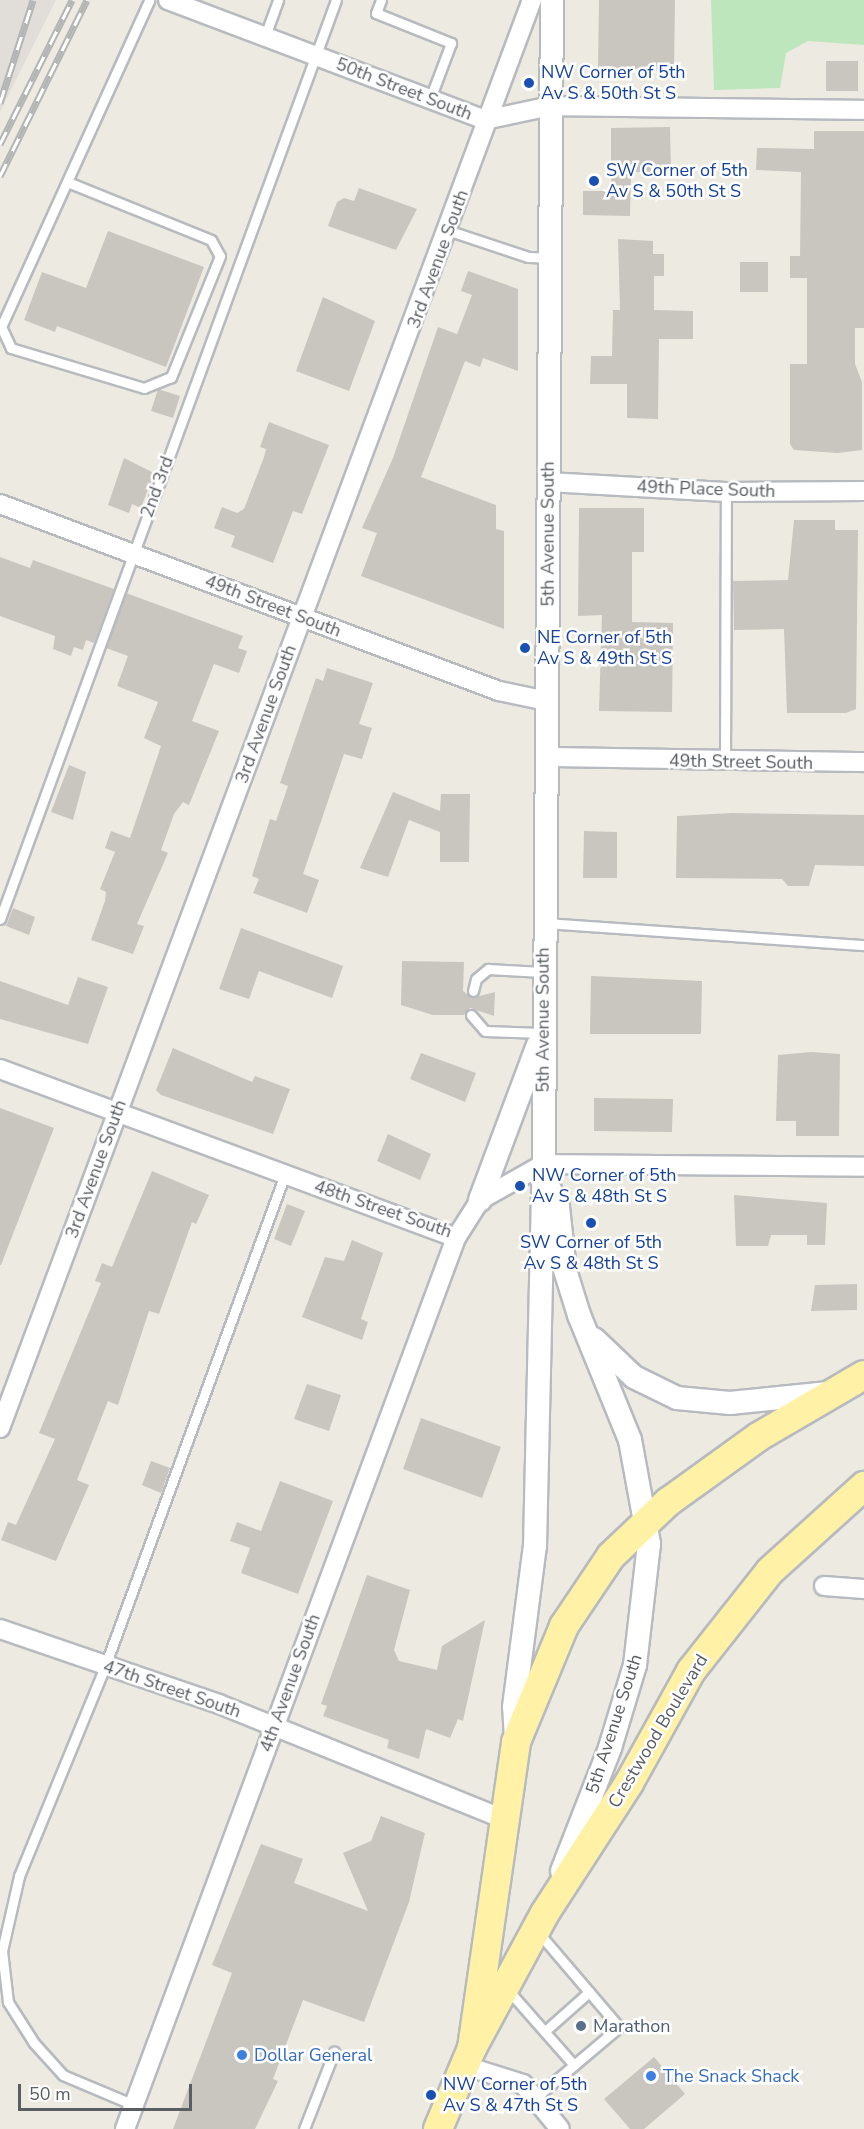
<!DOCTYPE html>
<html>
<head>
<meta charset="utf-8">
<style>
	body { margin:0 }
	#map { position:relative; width:864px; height:2129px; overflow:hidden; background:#edebe1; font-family:"Nunito Sans",sans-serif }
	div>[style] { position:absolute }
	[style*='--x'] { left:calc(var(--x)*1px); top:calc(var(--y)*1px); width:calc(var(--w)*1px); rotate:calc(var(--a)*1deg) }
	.industrial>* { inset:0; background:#e1ded9 }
	.green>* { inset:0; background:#bde6bd }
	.building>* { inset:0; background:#c8c6bf }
	.roads { filter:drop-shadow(2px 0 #b7babf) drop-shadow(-2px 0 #b7babf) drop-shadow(0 2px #b7babf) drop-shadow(0 -2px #b7babf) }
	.service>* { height:9px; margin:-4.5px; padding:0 4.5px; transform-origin:4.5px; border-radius:4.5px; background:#fff }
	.minor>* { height:18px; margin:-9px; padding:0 9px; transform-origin:9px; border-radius:9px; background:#fff }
	.tertiary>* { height:22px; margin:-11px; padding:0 11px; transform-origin:11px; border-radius:11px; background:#fff }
	.primary>* { height:28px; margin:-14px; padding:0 14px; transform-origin:14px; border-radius:14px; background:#fff1a5 }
	.rail>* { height:7px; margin-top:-3.5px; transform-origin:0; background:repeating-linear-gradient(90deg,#fff 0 14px,#b3b4b4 0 28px); box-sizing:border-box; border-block:2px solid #b3b4b4 }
	.dots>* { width:16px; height:16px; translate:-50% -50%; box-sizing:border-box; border:3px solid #fff; border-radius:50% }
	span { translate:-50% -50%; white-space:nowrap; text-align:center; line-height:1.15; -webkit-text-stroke:5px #fff; paint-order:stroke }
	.transit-label { font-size:18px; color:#164399 }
	.left { translate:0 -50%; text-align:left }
	.street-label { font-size:18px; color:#5a5e63 }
	.service-label { font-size:18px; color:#4e5e75 }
	.shop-label { font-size:18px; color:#366cbe }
	.scale { position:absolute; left:18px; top:2084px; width:174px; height:27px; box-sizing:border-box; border:3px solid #5a5e63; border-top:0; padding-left:8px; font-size:18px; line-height:21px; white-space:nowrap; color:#5a5e63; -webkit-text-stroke:4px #fff; paint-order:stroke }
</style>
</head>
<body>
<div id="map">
	<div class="industrial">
		<i style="clip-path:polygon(0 0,56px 0,0 112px)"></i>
	</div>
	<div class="green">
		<i style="clip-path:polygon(711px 0,864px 0,864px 45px,808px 41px,786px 53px,780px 88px,714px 90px)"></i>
	</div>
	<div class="building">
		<i style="clip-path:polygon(599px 0,675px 0,674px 69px,598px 69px)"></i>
		<i style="clip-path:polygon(826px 61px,858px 61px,858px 91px,826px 91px)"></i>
		<i style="clip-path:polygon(670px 127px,671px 172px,631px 172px,630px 216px,583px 215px,583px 191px,611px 191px,611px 128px)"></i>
		<i style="clip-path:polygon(814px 131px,864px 131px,864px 328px,855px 328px,855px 364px,862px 382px,862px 450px,838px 453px,794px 450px,790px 444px,790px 364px,807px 364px,807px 278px,790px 278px,790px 256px,800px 256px,801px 172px,756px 170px,757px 148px,814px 149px)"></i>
		<i style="clip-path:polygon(359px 188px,417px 209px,396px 250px,328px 226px,337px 202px,344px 198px,354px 201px)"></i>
		<i style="clip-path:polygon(108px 231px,204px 267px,166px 367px,57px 326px,55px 332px,24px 320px,42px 272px,86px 288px)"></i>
		<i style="clip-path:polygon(618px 239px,653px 241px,653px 254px,664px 254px,664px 276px,654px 276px,654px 310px,693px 311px,693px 339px,659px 339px,658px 419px,627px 418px,627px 384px,590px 384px,591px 356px,612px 356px,613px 310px,620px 310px)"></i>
		<i style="clip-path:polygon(740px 262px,768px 262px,768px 292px,740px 292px)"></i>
		<i style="clip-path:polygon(468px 271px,518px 289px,518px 371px,483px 358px,480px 367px,465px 361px,421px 477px,496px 505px,496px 529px,504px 531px,504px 629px,361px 576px,377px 533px,362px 528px,393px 458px,438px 327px,457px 334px,472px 295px,461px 291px)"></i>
		<i style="clip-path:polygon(323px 297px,375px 321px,349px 391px,296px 371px)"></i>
		<i style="clip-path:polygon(158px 389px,180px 396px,173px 418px,151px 411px)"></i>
		<i style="clip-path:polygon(269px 422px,329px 445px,302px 514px,293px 511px,273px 563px,231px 547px,235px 536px,214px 528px,222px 507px,237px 513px,244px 509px,264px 457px,266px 449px,260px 447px)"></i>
		<i style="clip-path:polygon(124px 458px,154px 473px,141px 508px,132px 504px,129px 513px,108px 505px)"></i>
		<i style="clip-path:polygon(579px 508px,644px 508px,644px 552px,632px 552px,632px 622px,673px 623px,672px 712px,599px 711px,602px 615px,578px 616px)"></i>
		<i style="clip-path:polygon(794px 520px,835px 520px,835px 530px,858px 530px,856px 709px,846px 713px,787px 713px,784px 629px,734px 630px,733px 581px,788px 580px)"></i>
		<i style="clip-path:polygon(0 557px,30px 568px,33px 560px,114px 589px,94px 643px,86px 640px,83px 650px,74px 647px,71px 656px,53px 649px,55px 636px,0 616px)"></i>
		<i style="clip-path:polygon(126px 593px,243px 636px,238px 648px,247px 651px,239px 673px,214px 664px,192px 721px,219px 731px,189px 805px,183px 802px,174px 814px,161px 850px,168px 853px,137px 924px,144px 926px,133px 954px,91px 940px,105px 901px,106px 892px,100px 889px,115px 852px,105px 848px,111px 831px,130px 838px,161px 746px,144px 738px,158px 702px,117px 686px,128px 656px,106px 648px)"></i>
		<i style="clip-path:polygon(327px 668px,373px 683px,359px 724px,372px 728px,362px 759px,344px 754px,303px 874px,319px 880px,307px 913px,253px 893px,259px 879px,252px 876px,270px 819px,276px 821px,288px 786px,280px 783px,316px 678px,323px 681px)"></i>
		<i style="clip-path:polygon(69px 765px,86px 772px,73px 820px,51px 812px)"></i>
		<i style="clip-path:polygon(393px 792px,440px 811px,441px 794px,470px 794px,469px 862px,440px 862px,440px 832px,409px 820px,388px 877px,360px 868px)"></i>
		<i style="clip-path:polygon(732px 813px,864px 815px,864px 866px,815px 865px,809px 886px,788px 886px,782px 879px,676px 878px,677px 816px)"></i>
		<i style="clip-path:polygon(584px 831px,617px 832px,617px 878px,583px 878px)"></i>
		<i style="clip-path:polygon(13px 908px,35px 917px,29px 935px,6px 926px)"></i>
		<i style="clip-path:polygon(241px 928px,343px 966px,332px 998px,259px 971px,249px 999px,219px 989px)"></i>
		<i style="clip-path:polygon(402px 961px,464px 962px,463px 991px,472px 998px,495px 992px,494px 1016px,470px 1008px,464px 1015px,433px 1015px,401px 1005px)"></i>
		<i style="clip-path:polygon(591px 976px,702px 981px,701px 1034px,590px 1034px)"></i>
		<i style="clip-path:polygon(78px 977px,108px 987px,88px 1044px,0 1019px,0 981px,68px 1005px)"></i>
		<i style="clip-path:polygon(173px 1048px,252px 1082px,255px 1076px,290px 1089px,273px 1134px,161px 1095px,156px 1090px)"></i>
		<i style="clip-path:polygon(811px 1052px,840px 1054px,839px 1136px,796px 1136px,796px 1121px,776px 1121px,778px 1055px)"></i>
		<i style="clip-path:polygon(421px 1053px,476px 1073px,465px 1102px,410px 1079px)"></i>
		<i style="clip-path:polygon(594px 1098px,673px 1099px,672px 1132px,594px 1131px)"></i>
		<i style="clip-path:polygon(0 1108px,54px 1128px,1px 1265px,0 1265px)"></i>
		<i style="clip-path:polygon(388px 1134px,431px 1154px,420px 1180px,377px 1161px)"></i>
		<i style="clip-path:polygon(152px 1171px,209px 1195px,196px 1224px,192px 1222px,159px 1314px,149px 1311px,118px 1405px,108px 1401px,77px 1480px,89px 1485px,56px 1561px,1px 1540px,8px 1522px,16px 1525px,55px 1439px,39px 1433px,101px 1283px,95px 1281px,102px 1263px,112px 1267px)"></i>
		<i style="clip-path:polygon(734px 1195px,827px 1203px,825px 1245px,807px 1245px,807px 1235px,771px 1235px,768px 1246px,736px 1246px)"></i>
		<i style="clip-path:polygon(287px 1204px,305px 1211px,291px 1246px,274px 1239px)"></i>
		<i style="clip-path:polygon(352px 1240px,383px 1253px,361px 1319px,368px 1322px,362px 1340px,302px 1317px,325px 1257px,344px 1261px)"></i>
		<i style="clip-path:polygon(857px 1284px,857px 1310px,811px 1311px,815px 1285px)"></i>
		<i style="clip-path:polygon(307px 1384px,341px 1395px,329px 1431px,294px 1419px)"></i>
		<i style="clip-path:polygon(421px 1418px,501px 1447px,482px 1498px,403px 1469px)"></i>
		<i style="clip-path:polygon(151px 1461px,170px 1468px,161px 1493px,142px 1485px)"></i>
		<i style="clip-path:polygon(280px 1481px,333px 1501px,298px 1594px,241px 1573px,250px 1548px,230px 1541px,237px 1522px,261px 1531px)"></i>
		<i style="clip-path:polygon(367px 1575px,410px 1590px,394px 1650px,399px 1661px,437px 1670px,442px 1646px,485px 1620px,463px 1721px,458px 1719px,450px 1738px,426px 1729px,419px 1759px,387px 1748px,389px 1740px,323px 1716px,327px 1706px,321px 1704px)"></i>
		<i style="clip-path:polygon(381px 1816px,425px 1833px,409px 1902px,364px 2022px,303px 2000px,273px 2079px,278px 2081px,255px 2129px,173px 2129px,232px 1973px,212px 1965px,261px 1844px,303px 1859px,294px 1883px,368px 1911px,343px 1853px,371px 1841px)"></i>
		<i style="clip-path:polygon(654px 2057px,685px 2094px,644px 2129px,630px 2129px,604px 2099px)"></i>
	</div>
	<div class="roads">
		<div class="service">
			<i style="--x:381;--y:0;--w:14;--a:111"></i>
			<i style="--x:376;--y:13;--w:81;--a:21.8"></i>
			<i style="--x:451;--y:43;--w:60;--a:110.6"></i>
			<i style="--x:265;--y:36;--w:38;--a:-70"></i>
			<i style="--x:70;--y:183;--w:152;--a:22"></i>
			<i style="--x:211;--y:240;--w:18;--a:61"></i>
			<i style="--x:220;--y:256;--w:131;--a:112"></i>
			<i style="--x:171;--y:377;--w:29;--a:158"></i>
			<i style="--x:144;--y:388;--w:139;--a:-163.3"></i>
			<i style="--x:11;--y:348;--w:23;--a:-115"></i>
			<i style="--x:1;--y:327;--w:359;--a:-65.6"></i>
			<i style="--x:450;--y:231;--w:82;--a:18.4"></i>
			<i style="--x:528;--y:257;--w:23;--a:2"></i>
			<i style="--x:725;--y:762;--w:270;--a:-89.8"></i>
			<i style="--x:0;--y:919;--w:978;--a:-69.92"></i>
			<i style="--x:546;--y:923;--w:319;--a:4"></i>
			<i style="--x:473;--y:991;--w:12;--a:-76"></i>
			<i style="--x:476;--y:979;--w:16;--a:-40"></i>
			<i style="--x:488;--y:969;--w:54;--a:3.2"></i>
			<i style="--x:471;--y:1015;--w:21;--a:49"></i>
			<i style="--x:485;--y:1031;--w:57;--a:2"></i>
			<i style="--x:508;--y:1990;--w:100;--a:48.7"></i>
			<i style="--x:545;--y:2031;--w:59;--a:-41.6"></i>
			<i style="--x:535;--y:2098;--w:110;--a:-40.2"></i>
			<i style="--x:619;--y:2027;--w:125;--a:-130.5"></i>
			<i style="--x:134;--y:2105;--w:77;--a:-157.1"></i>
			<i style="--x:63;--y:2075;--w:43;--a:-132.2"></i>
			<i style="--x:34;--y:2043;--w:49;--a:-122.4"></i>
			<i style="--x:8;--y:2002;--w:51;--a:-96.7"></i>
			<i style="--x:2;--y:1951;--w:77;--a:-77.2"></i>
			<i style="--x:19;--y:1876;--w:227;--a:-67.7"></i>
			<i style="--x:105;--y:1666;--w:524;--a:-69.9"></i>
			<i style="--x:304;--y:2129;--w:83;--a:-68.7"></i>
		</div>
		<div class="minor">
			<i style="--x:168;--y:0;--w:339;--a:20.7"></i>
			<i style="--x:485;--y:120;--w:67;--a:-12"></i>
			<i style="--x:551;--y:106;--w:313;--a:0.7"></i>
			<i style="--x:548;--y:482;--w:178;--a:3.2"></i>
			<i style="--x:726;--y:492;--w:138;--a:-0.4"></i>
			<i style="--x:0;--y:504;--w:533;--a:20.54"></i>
			<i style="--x:499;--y:691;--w:49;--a:11.8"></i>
			<i style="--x:546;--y:757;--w:318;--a:0.9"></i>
			<i style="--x:0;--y:1069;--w:486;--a:20.3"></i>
			<i style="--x:0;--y:1428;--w:1524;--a:-69.57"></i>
			<i style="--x:824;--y:1586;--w:40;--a:4.3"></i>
			<i style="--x:0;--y:1629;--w:231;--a:18.9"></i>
			<i style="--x:219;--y:1704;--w:313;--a:22"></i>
			<i style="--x:466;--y:2066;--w:60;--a:17.5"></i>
			<i style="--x:523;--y:2084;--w:58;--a:50.6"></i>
			<i style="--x:125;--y:2129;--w:950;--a:-69.62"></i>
			<i style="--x:456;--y:1238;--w:45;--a:-57.7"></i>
			<i style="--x:480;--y:1200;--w:73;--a:-29.4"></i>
			<i style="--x:544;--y:1164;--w:320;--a:0.5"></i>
		</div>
		<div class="tertiary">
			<i style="--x:545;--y:1179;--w:31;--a:65"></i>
			<i style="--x:558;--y:1207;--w:63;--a:83.7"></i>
			<i style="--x:565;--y:1270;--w:47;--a:72.7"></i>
			<i style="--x:579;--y:1315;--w:135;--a:67.8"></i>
			<i style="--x:630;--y:1440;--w:106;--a:79.6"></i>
			<i style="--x:649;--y:1544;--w:122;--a:96.6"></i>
			<i style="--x:635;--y:1665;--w:87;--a:106.8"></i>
			<i style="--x:610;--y:1748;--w:132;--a:111.3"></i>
			<i style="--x:480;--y:1200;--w:165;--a:-69.5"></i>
			<i style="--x:594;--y:1339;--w:55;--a:43.5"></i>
			<i style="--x:634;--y:1377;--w:48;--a:26"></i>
			<i style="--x:677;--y:1398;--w:53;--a:5.4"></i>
			<i style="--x:730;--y:1403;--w:99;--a:-5.8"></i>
			<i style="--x:516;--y:1741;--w:34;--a:-93"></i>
			<i style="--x:514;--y:1707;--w:162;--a:-82.6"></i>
			<i style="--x:535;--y:1546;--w:382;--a:-88.7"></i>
			<i style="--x:544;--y:1164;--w:1164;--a:-89.61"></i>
		</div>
		<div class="primary">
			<i style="--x:472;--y:2048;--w:309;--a:-81.8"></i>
			<i style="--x:516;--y:1742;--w:126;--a:-67.5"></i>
			<i style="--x:564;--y:1626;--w:84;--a:-56.1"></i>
			<i style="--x:611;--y:1556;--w:79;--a:-43.5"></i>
			<i style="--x:668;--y:1502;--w:111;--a:-35.8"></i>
			<i style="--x:758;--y:1437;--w:123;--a:-30.3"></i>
			<i style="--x:438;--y:2129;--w:88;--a:-67.2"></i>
			<i style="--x:472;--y:2048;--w:153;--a:-61.6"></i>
			<i style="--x:545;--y:1913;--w:155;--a:-57.1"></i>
			<i style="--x:629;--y:1783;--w:128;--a:-61"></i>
			<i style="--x:691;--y:1671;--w:127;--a:-51.7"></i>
			<i style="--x:770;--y:1571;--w:127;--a:-42.1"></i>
		</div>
	</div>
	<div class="rail">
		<i style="--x:0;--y:103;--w:108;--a:-72.2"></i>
		<i style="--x:0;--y:144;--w:161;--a:-63.4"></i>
		<i style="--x:0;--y:176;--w:196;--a:-63.7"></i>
	</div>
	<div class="dots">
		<i style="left:529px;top:83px;background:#1a4fb4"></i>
		<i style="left:594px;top:181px;background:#1a4fb4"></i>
		<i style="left:525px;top:648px;background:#1a4fb4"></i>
		<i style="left:520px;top:1186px;background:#1a4fb4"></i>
		<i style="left:591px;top:1223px;background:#1a4fb4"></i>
		<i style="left:581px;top:2026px;background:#5c6f8a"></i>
		<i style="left:242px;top:2055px;background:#3f7fe0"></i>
		<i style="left:651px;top:2076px;background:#3f7fe0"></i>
		<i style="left:431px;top:2095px;background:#1a4fb4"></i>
	</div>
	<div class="transit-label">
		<span class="left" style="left:541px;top:83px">NW Corner of 5th<br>Av S &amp; 50th St S</span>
		<span class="left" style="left:606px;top:181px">SW Corner of 5th<br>Av S &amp; 50th St S</span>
		<span class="left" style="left:537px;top:648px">NE Corner of 5th<br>Av S &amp; 49th St S</span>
		<span class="left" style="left:532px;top:1186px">NW Corner of 5th<br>Av S &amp; 48th St S</span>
		<span style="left:591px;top:1253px">SW Corner of 5th<br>Av S &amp; 48th St S</span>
		<span class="left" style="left:443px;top:2095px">NW Corner of 5th<br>Av S &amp; 47th St S</span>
	</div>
	<div class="street-label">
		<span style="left:404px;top:89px;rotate:21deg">50th Street South</span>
		<span style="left:438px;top:259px;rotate:-70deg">3rd Avenue South</span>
		<span style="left:157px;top:487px;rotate:-70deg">2nd 3rd</span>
		<span style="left:706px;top:489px;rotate:2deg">49th Place South</span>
		<span style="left:548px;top:534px;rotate:-90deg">5th Avenue South</span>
		<span style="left:273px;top:606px;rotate:21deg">49th Street South</span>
		<span style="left:266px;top:714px;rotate:-70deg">3rd Avenue South</span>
		<span style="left:741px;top:762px;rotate:1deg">49th Street South</span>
		<span style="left:543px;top:1020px;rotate:-90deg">5th Avenue South</span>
		<span style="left:96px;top:1169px;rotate:-70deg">3rd Avenue South</span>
		<span style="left:383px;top:1209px;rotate:19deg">48th Street South</span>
		<span style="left:290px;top:1683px;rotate:-70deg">4th Avenue South</span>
		<span style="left:172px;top:1689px;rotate:19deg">47th Street South</span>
		<span style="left:614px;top:1724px;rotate:-72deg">5th Avenue South</span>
		<span style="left:658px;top:1731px;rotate:-59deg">Crestwood Boulevard</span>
	</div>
	<div class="service-label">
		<span class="left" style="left:593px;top:2026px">Marathon</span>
	</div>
	<div class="shop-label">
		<span class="left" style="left:254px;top:2055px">Dollar General</span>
		<span class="left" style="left:663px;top:2076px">The Snack Shack</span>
	</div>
	<div class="scale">50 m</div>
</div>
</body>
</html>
